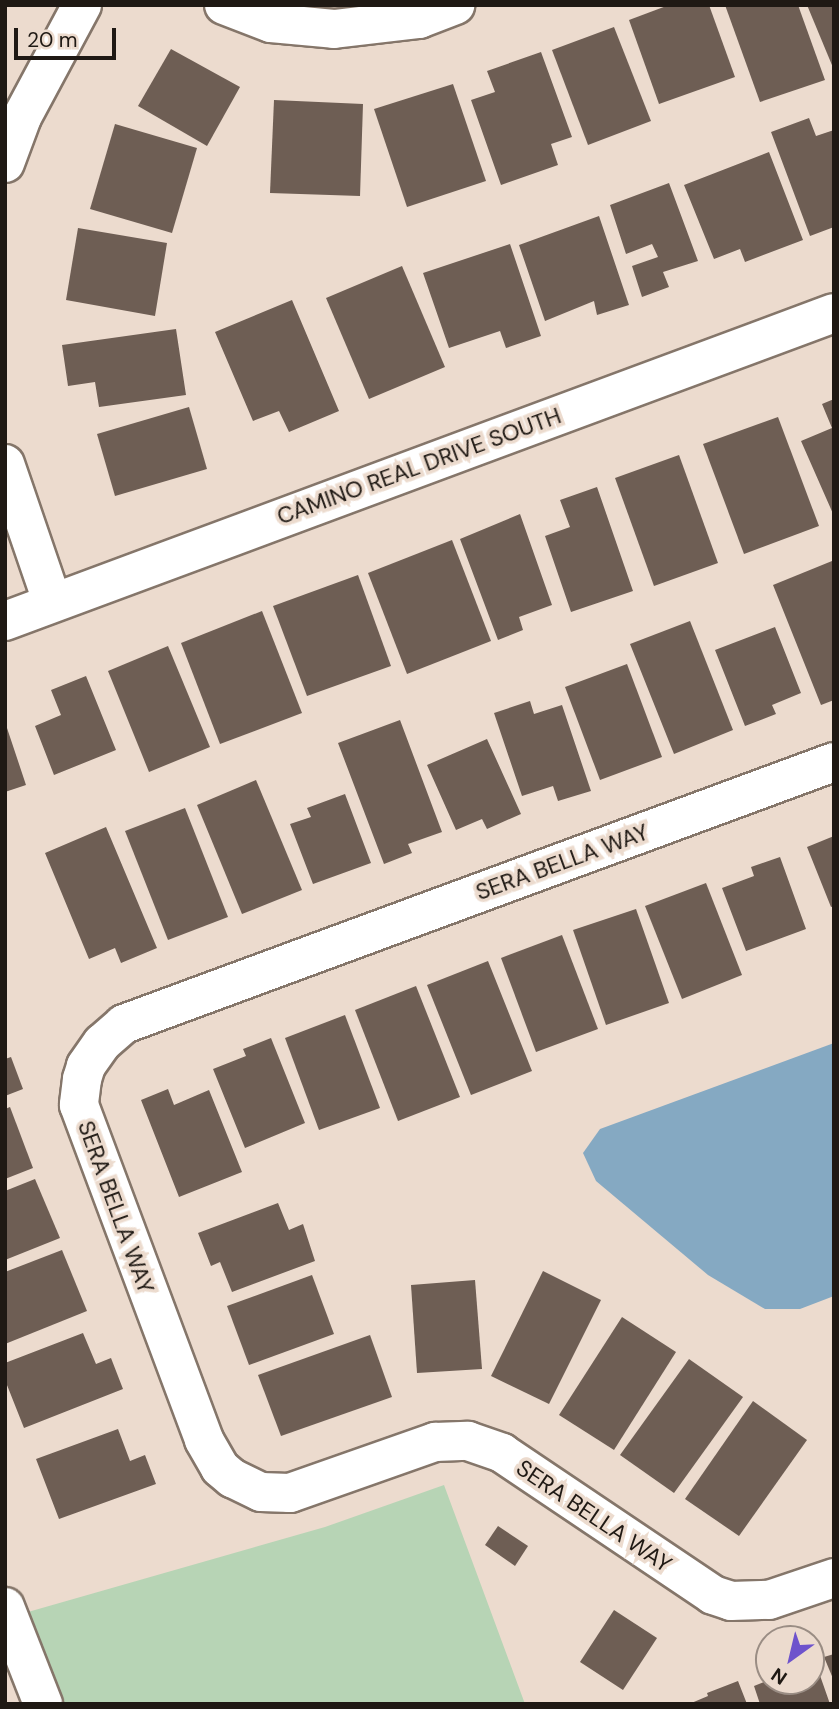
<!DOCTYPE html>
<html>
<head>
<meta charset="utf-8">
<style>
	body { margin:0 }
	#map { position:relative; width:839px; height:1709px; overflow:hidden; background:#ecdbce; font-family:"DM Sans",sans-serif }
	div>[style] { position:absolute }
	[style*='--x'] { left:calc(var(--x)*1px); top:calc(var(--y)*1px); width:calc(var(--w)*1px); rotate:calc(var(--a)*1deg) }
	.green>* { inset:0; background:#b7d4b5 }
	.water>* { inset:0; background:#85a9c2 }
	.building>* { inset:0; background:#6e5e54 }
	.roads { filter:drop-shadow(2px 0 #85766a) drop-shadow(-2px 0 #85766a) drop-shadow(0 2px #85766a) drop-shadow(0 -2px #85766a) }
	.minor>* { height:38px; margin:-19px; padding:0 19px; transform-origin:19px; border-radius:19px; background:#fff }
	span { translate:-50% -50%; white-space:nowrap; text-align:center; line-height:1.15; -webkit-text-stroke:7px #ecdbce; paint-order:stroke }
	.street-label { font-size:23px; color:#1f1914 }
	.frame { position:absolute; inset:0; border:7px solid #1f1914; pointer-events:none }
	.north { position:absolute; left:755px; top:1625px; width:70px; height:70px; box-sizing:border-box; background:#ecdbce; border:2px solid #9a8d84; border-radius:50%; rotate:214deg; font-size:19px; font-weight:700; line-height:28px; text-align:center; color:#1f1914 }
	.north::after { content:''; display:block; margin:auto; width:24px; height:32px; background:#6e53cc; clip-path:polygon(50% 0,100% 100%,50% 72%,0 100%) }
	.scale { position:absolute; left:14px; top:28px; width:102px; height:32px; box-sizing:border-box; border:4px solid #1f1914; border-top:0; padding-left:9px; font-size:21px; line-height:24px; white-space:nowrap; color:#1f1914; -webkit-text-stroke:5px #ecdbce; paint-order:stroke }
</style>
</head>
<body>
<div id="map">
	<div class="green">
		<i style="clip-path:polygon(444px 1485px,525px 1704px,62px 1704px,28px 1612px,325px 1527px)"></i>
	</div>
	<div class="water">
		<i style="clip-path:polygon(834px 1043px,834px 1296px,800px 1309px,765px 1309px,708px 1275px,596px 1181px,583px 1153px,600px 1129px)"></i>
	</div>
	<div class="building">
		<i style="clip-path:polygon(669px 5px,709px 5px,735px 77px,659px 104px,629px 20px)"></i>
		<i style="clip-path:polygon(725px 5px,798px 5px,825px 80px,760px 102px)"></i>
		<i style="clip-path:polygon(807px 5px,834px 5px,834px 70px)"></i>
		<i style="clip-path:polygon(614px 27px,651px 121px,588px 145px,552px 50px)"></i>
		<i style="clip-path:polygon(171px 49px,240px 87px,207px 146px,138px 106px)"></i>
		<i style="clip-path:polygon(541px 52px,572px 137px,551px 144px,558px 165px,501px 185px,471px 100px,495px 92px,487px 71px)"></i>
		<i style="clip-path:polygon(453px 84px,486px 181px,407px 207px,374px 109px)"></i>
		<i style="clip-path:polygon(274px 100px,363px 104px,360px 196px,270px 193px)"></i>
		<i style="clip-path:polygon(809px 118px,816px 136px,834px 130px,834px 227px,810px 236px,771px 132px)"></i>
		<i style="clip-path:polygon(115px 124px,197px 148px,172px 233px,90px 209px)"></i>
		<i style="clip-path:polygon(769px 152px,803px 240px,745px 262px,740px 249px,714px 259px,684px 185px)"></i>
		<i style="clip-path:polygon(669px 183px,698px 261px,663px 272px,669px 287px,642px 297px,632px 266px,658px 257px,652px 244px,626px 254px,610px 205px)"></i>
		<i style="clip-path:polygon(599px 216px,629px 305px,597px 315px,594px 301px,545px 321px,519px 245px)"></i>
		<i style="clip-path:polygon(78px 228px,167px 243px,155px 316px,66px 300px)"></i>
		<i style="clip-path:polygon(510px 244px,541px 336px,506px 348px,500px 331px,449px 348px,423px 273px)"></i>
		<i style="clip-path:polygon(402px 266px,445px 367px,369px 399px,326px 298px)"></i>
		<i style="clip-path:polygon(292px 300px,339px 411px,289px 432px,279px 411px,253px 421px,215px 332px)"></i>
		<i style="clip-path:polygon(176px 329px,186px 395px,99px 407px,95px 382px,68px 386px,62px 345px)"></i>
		<i style="clip-path:polygon(834px 399px,834px 516px,801px 441px,832px 428px,822px 404px)"></i>
		<i style="clip-path:polygon(189px 407px,207px 469px,115px 496px,97px 434px)"></i>
		<i style="clip-path:polygon(778px 417px,819px 526px,744px 554px,703px 444px)"></i>
		<i style="clip-path:polygon(679px 455px,718px 563px,654px 586px,615px 478px)"></i>
		<i style="clip-path:polygon(597px 487px,633px 591px,571px 612px,545px 536px,570px 527px,560px 500px)"></i>
		<i style="clip-path:polygon(520px 514px,552px 605px,519px 617px,523px 630px,498px 640px,460px 539px)"></i>
		<i style="clip-path:polygon(452px 540px,491px 641px,407px 674px,368px 573px)"></i>
		<i style="clip-path:polygon(832px 561px,834px 700px,821px 705px,773px 585px)"></i>
		<i style="clip-path:polygon(358px 575px,391px 666px,307px 696px,273px 606px)"></i>
		<i style="clip-path:polygon(262px 611px,302px 713px,220px 744px,181px 643px)"></i>
		<i style="clip-path:polygon(690px 621px,733px 730px,674px 754px,630px 644px)"></i>
		<i style="clip-path:polygon(775px 627px,801px 693px,772px 705px,776px 714px,745px 726px,715px 650px)"></i>
		<i style="clip-path:polygon(168px 646px,210px 747px,149px 772px,108px 671px)"></i>
		<i style="clip-path:polygon(627px 664px,662px 757px,600px 780px,565px 687px)"></i>
		<i style="clip-path:polygon(86px 676px,116px 750px,54px 775px,35px 726px,61px 715px,51px 690px)"></i>
		<i style="clip-path:polygon(530px 701px,534px 714px,562px 705px,591px 791px,558px 801px,553px 786px,522px 796px,494px 713px)"></i>
		<i style="clip-path:polygon(400px 720px,442px 832px,408px 844px,412px 853px,384px 864px,338px 743px)"></i>
		<i style="clip-path:polygon(5px 722px,26px 785px,5px 792px)"></i>
		<i style="clip-path:polygon(487px 739px,521px 814px,487px 829px,482px 819px,456px 830px,427px 765px)"></i>
		<i style="clip-path:polygon(256px 780px,302px 890px,242px 914px,197px 805px)"></i>
		<i style="clip-path:polygon(345px 794px,371px 863px,313px 884px,290px 824px,311px 817px,307px 808px)"></i>
		<i style="clip-path:polygon(185px 808px,228px 917px,168px 940px,125px 831px)"></i>
		<i style="clip-path:polygon(106px 827px,157px 948px,121px 963px,115px 948px,89px 959px,45px 853px)"></i>
		<i style="clip-path:polygon(834px 836px,834px 906px,831px 907px,807px 847px)"></i>
		<i style="clip-path:polygon(780px 857px,806px 929px,746px 951px,722px 888px,754px 876px,751px 867px)"></i>
		<i style="clip-path:polygon(706px 883px,742px 975px,682px 999px,645px 906px)"></i>
		<i style="clip-path:polygon(636px 909px,669px 1003px,606px 1025px,573px 930px)"></i>
		<i style="clip-path:polygon(562px 935px,598px 1029px,536px 1052px,501px 958px)"></i>
		<i style="clip-path:polygon(488px 961px,532px 1071px,471px 1095px,427px 985px)"></i>
		<i style="clip-path:polygon(416px 986px,460px 1097px,398px 1121px,355px 1010px)"></i>
		<i style="clip-path:polygon(345px 1015px,380px 1108px,319px 1130px,285px 1038px)"></i>
		<i style="clip-path:polygon(271px 1038px,305px 1123px,245px 1148px,213px 1069px,246px 1056px,243px 1049px)"></i>
		<i style="clip-path:polygon(11px 1057px,23px 1089px,5px 1096px,5px 1059px)"></i>
		<i style="clip-path:polygon(168px 1089px,174px 1105px,209px 1090px,242px 1172px,179px 1197px,141px 1100px)"></i>
		<i style="clip-path:polygon(10px 1107px,33px 1168px,5px 1179px,5px 1109px)"></i>
		<i style="clip-path:polygon(35px 1179px,60px 1238px,5px 1260px,5px 1191px)"></i>
		<i style="clip-path:polygon(278px 1203px,289px 1230px,303px 1224px,315px 1261px,232px 1292px,220px 1262px,211px 1266px,198px 1233px)"></i>
		<i style="clip-path:polygon(62px 1250px,87px 1311px,5px 1344px,5px 1272px)"></i>
		<i style="clip-path:polygon(543px 1271px,601px 1300px,549px 1404px,491px 1376px)"></i>
		<i style="clip-path:polygon(312px 1275px,334px 1334px,249px 1365px,227px 1306px)"></i>
		<i style="clip-path:polygon(475px 1280px,482px 1369px,417px 1373px,411px 1285px)"></i>
		<i style="clip-path:polygon(622px 1317px,676px 1352px,614px 1450px,559px 1415px)"></i>
		<i style="clip-path:polygon(83px 1333px,96px 1364px,111px 1358px,123px 1389px,24px 1428px,5px 1380px,5px 1363px)"></i>
		<i style="clip-path:polygon(370px 1335px,392px 1397px,281px 1436px,258px 1375px)"></i>
		<i style="clip-path:polygon(689px 1359px,743px 1397px,674px 1493px,620px 1455px)"></i>
		<i style="clip-path:polygon(753px 1401px,807px 1440px,739px 1536px,685px 1499px)"></i>
		<i style="clip-path:polygon(118px 1429px,130px 1461px,145px 1455px,156px 1484px,59px 1519px,36px 1459px)"></i>
		<i style="clip-path:polygon(498px 1526px,528px 1546px,515px 1566px,485px 1545px)"></i>
		<i style="clip-path:polygon(614px 1610px,657px 1638px,623px 1690px,580px 1662px)"></i>
		<i style="clip-path:polygon(834px 1654px,834px 1681px,824px 1657px)"></i>
		<i style="clip-path:polygon(816px 1664px,830px 1704px,760px 1704px,754px 1686px,769px 1680px,811px 1681px,811px 1665px)"></i>
		<i style="clip-path:polygon(738px 1681px,747px 1704px,689px 1704px,708px 1696px,707px 1693px)"></i>
	</div>
	<div class="roads">
		<div class="minor">
			<i style="--x:224;--y:5;--w:50;--a:21"></i>
			<i style="--x:271;--y:23;--w:63;--a:5.4"></i>
			<i style="--x:334;--y:29;--w:86;--a:-6.7"></i>
			<i style="--x:419;--y:19;--w:39;--a:-21"></i>
			<i style="--x:5;--y:163;--w:49;--a:-69.7"></i>
			<i style="--x:22;--y:117;--w:127;--a:-61.8"></i>
			<i style="--x:5;--y:464;--w:145;--a:71.1"></i>
			<i style="--x:5;--y:621;--w:884;--a:-20.38"></i>
			<i style="--x:834;--y:762;--w:757;--a:159.75"></i>
			<i style="--x:124;--y:1024;--w:29;--a:139"></i>
			<i style="--x:102;--y:1043;--w:28;--a:125"></i>
			<i style="--x:86;--y:1066;--w:14;--a:107"></i>
			<i style="--x:82;--y:1079;--w:26;--a:97"></i>
			<i style="--x:79;--y:1105;--w:358;--a:69.5"></i>
			<i style="--x:204;--y:1440;--w:32;--a:60"></i>
			<i style="--x:220;--y:1468;--w:16;--a:40"></i>
			<i style="--x:232;--y:1478;--w:32;--a:26"></i>
			<i style="--x:261;--y:1492;--w:29;--a:2"></i>
			<i style="--x:290;--y:1493;--w:154;--a:-19.4"></i>
			<i style="--x:435;--y:1442;--w:33;--a:-2"></i>
			<i style="--x:468;--y:1441;--w:36;--a:19"></i>
			<i style="--x:502;--y:1453;--w:254;--a:33.9"></i>
			<i style="--x:713;--y:1595;--w:19;--a:18"></i>
			<i style="--x:731;--y:1601;--w:38;--a:-2"></i>
			<i style="--x:769;--y:1600;--w:69;--a:-18.7"></i>
			<i style="--x:5;--y:1607;--w:104;--a:68.6"></i>
		</div>
	</div>
	<div class="street-label">
		<span style="left:419px;top:466px;rotate:-20deg">CAMINO REAL DRIVE SOUTH</span>
		<span style="left:562px;top:862px;rotate:-20deg">SERA BELLA WAY</span>
		<span style="left:116px;top:1207px;rotate:70deg">SERA BELLA WAY</span>
		<span style="left:594px;top:1516px;rotate:34deg">SERA BELLA WAY</span>
	</div>
	<div class="frame"></div>
	<div class="north">N</div>
	<div class="scale">20 m</div>
</div>
</body>
</html>
